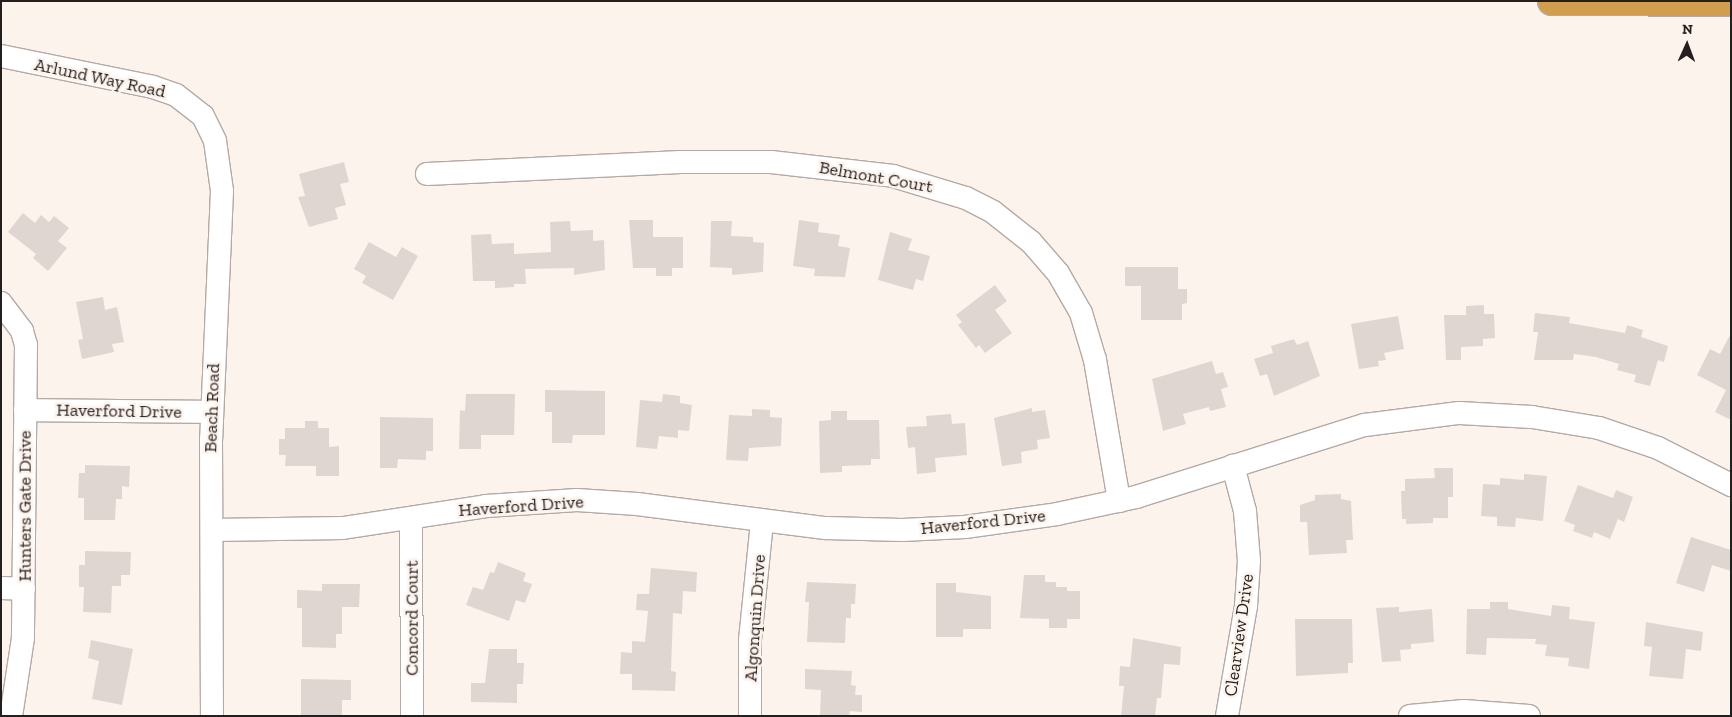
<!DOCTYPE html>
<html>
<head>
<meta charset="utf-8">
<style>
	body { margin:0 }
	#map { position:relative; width:1732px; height:717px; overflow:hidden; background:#fdf3ed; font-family:"Zilla Slab",serif }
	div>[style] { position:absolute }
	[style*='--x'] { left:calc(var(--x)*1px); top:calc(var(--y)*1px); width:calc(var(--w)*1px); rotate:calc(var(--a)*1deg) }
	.building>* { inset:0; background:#e0d6d1 }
	.roads { filter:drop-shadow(1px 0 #b4aaa5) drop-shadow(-1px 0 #b4aaa5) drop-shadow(0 1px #b4aaa5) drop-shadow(0 -1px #b4aaa5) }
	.minor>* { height:22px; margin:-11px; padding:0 11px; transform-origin:11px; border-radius:11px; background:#fff }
	.highway>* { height:28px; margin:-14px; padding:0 14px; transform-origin:14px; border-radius:14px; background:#d29e4e }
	span { translate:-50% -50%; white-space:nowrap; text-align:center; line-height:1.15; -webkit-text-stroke:5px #fdf3ed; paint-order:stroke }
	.street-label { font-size:18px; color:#231f1e }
	.frame { position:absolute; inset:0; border:2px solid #231f1e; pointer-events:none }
	.north { position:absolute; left:1662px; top:20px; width:50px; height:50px; -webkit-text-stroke:4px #fdf3ed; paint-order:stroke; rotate:2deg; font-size:14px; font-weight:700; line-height:20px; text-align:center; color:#231f1e }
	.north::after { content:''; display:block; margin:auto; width:18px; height:22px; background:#231f1e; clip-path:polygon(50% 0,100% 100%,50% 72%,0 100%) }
</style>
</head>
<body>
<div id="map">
	<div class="building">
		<i style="clip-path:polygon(344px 162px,349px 182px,340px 184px,346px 205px,335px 208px,338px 219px,309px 227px,298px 197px,305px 196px,299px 174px)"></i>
		<i style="clip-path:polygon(23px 213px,35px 223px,41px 215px,49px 222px,54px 216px,69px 228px,58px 241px,67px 248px,48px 271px,33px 258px,36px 254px,8px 232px)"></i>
		<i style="clip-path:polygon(629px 220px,653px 220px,653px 237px,683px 237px,683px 268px,672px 268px,672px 276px,656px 276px,656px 268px,633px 268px)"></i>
		<i style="clip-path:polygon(799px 220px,819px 223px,818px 232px,840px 235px,838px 246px,850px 248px,845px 277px,814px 276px,815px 269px,793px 266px)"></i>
		<i style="clip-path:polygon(570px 221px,571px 231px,593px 230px,593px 241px,604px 240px,605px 270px,574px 275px,574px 268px,525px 269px,526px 284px,514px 284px,514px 287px,495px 288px,495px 281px,473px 281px,471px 235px,491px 234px,492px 244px,514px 243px,514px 254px,551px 252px,550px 222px)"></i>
		<i style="clip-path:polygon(711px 221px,732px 221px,731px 236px,753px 237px,753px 242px,764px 243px,763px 272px,732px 275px,732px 268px,710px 267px)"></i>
		<i style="clip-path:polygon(890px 232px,912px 239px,908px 250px,930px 256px,923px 281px,916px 279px,913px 290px,878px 280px)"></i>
		<i style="clip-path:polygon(369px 242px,396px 257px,402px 247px,418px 256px,393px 300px,362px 283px,366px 276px,354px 269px)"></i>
		<i style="clip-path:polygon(1125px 267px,1178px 267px,1178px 289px,1187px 289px,1187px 303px,1182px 304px,1182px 320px,1141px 320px,1141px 286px,1125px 286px)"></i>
		<i style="clip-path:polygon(995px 285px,1007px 301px,995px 310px,1012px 333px,985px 353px,979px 345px,976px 348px,958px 325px,962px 322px,956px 315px)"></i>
		<i style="clip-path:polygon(103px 297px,105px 310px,117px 307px,124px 342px,112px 344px,114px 352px,82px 359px,78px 340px,83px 339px,76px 302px)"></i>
		<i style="clip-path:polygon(1484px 305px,1484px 314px,1494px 314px,1495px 338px,1483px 339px,1483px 346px,1461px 347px,1461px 360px,1446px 360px,1444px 315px,1466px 315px,1466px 306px)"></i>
		<i style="clip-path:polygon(1535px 313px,1570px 317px,1569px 323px,1625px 333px,1627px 325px,1643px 330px,1641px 337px,1668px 346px,1664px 362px,1658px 360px,1650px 386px,1634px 382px,1636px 375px,1617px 370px,1619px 364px,1596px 357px,1574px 354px,1573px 360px,1534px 360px,1538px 332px,1533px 332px)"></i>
		<i style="clip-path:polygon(1398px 316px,1404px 349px,1384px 353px,1386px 360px,1378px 361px,1379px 366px,1359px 369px,1351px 324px)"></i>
		<i style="clip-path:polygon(1731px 333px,1731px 420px,1715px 412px,1726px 390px,1697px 375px,1710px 349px,1720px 354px)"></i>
		<i style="clip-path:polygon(1294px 339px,1297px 345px,1308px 341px,1320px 376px,1274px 396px,1267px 374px,1260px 376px,1254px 359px,1273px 353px,1271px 346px)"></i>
		<i style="clip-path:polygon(1212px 361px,1216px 374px,1223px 372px,1228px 387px,1221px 389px,1226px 407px,1210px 411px,1209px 407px,1183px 414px,1186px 424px,1163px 431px,1152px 379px)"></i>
		<i style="clip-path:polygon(545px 390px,605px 391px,605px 435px,573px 435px,572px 443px,552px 443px,552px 412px,545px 412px)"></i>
		<i style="clip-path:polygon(466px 394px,515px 394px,514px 435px,481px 435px,481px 449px,459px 449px,460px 410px,465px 411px)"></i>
		<i style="clip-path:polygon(663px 394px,680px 396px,680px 403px,692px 405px,689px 431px,678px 430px,678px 438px,659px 436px,657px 449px,636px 447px,640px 400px,662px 402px)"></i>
		<i style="clip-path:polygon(1032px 408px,1032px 412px,1045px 410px,1050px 438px,1037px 440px,1038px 449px,1021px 452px,1022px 463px,1002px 466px,994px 418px)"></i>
		<i style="clip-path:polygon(752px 409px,770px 410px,770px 417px,782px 418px,781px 446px,749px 448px,748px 461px,726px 460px,729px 415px,752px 416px)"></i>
		<i style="clip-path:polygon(831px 411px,847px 411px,847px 420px,879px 420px,880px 459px,871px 459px,871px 465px,842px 466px,842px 472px,820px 473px,819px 421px,831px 420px)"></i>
		<i style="clip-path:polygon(951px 414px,952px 424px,965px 423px,967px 455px,935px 458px,936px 472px,917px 474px,915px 447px,908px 448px,906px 427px,927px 426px,926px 416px)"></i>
		<i style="clip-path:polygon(380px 417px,433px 418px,433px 451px,426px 451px,426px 460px,398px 459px,397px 468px,380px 468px)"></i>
		<i style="clip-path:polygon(305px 421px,318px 421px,318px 428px,329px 428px,329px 447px,339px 446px,339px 476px,316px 476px,316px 466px,285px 466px,286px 455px,279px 455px,279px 439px,285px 439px,285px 428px,305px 428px)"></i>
		<i style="clip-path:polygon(85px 465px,130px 466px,129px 487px,122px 486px,122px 499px,116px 499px,115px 520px,84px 520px,84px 498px,78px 498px,79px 473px,85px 473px)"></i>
		<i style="clip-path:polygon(1434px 468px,1453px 468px,1453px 497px,1448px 497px,1448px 518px,1433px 518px,1433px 523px,1406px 524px,1406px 519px,1402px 519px,1401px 491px,1405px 491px,1405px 479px,1435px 478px)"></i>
		<i style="clip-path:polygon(1524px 474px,1547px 476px,1543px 521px,1516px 518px,1515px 527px,1497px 526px,1497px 517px,1481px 516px,1483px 484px,1500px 485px,1500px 478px,1524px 480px)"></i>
		<i style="clip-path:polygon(1578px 485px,1613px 498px,1616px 490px,1633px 497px,1624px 522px,1618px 519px,1610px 539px,1594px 532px,1592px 538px,1573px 531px,1575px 525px,1564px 521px)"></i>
		<i style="clip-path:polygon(1341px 494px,1341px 499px,1351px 501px,1353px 540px,1346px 540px,1347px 553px,1309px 555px,1307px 522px,1300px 522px,1300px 505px,1315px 500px,1315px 495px)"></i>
		<i style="clip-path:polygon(1691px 537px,1731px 550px,1731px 571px,1712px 565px,1704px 592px,1676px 583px)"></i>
		<i style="clip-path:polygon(85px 551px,131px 552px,130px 575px,121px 575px,121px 586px,112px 586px,111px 613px,83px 612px,84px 587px,79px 587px,79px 565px,85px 565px)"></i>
		<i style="clip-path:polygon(498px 562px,526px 573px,523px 581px,532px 584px,525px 603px,516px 600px,509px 621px,466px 605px,473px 587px,483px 590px,490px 572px,494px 573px)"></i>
		<i style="clip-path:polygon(651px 568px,697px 572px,696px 592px,683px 591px,682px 614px,673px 613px,671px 671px,676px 672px,675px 691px,632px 690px,632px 674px,620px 674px,621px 652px,632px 653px,632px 641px,645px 642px,648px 611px,636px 610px,637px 594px,649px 594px)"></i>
		<i style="clip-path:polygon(1024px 575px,1045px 575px,1045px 582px,1056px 582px,1056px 587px,1067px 587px,1067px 591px,1080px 591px,1080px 619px,1067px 619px,1067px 628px,1049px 628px,1049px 619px,1020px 618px)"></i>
		<i style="clip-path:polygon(807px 582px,856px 584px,855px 604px,851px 604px,851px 618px,846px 618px,845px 643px,807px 642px,809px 602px,805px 602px)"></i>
		<i style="clip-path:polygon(936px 583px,956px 583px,956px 592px,991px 596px,991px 629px,963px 629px,963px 637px,936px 637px)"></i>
		<i style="clip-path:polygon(322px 584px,360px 584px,359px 607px,342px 607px,342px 634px,336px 634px,336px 648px,302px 647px,302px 608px,297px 608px,297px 590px,322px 591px)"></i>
		<i style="clip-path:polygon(1490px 602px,1508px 602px,1508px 609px,1551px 616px,1552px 605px,1570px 607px,1569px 619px,1595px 622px,1589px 669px,1568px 666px,1569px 658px,1545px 656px,1547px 645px,1535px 644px,1536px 639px,1487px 638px,1486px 655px,1466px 654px,1467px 609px,1490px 609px)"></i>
		<i style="clip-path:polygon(1399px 607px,1399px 612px,1432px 609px,1434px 642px,1411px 644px,1411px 649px,1400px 650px,1401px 661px,1382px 662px,1376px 608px)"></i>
		<i style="clip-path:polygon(1295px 619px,1352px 619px,1353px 663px,1348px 663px,1348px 673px,1296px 676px)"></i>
		<i style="clip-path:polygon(1646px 622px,1703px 632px,1701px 651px,1686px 649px,1683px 679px,1649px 676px,1652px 647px,1644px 646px)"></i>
		<i style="clip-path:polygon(1133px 638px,1181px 647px,1180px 665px,1164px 664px,1161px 698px,1157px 698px,1155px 716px,1121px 716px,1124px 686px,1119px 686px,1120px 666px,1130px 667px)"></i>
		<i style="clip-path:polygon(91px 640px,133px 649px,122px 705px,92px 699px,99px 661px,88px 658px)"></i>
		<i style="clip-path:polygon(489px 649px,517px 649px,517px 663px,524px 663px,523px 684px,517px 684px,517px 703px,471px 702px,471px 683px,485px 683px)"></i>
		<i style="clip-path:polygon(805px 669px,852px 671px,851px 685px,856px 686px,855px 695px,862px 695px,862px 712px,850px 711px,849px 716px,820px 716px,821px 690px,805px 689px)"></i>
		<i style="clip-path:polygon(301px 679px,351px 680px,351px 700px,342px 700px,342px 716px,301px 716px)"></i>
	</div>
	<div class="roads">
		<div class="minor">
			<i style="--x:1;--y:56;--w:155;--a:11.5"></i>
			<i style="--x:153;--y:87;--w:24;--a:19"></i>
			<i style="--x:176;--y:95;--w:34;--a:38"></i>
			<i style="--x:203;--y:116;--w:28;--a:64"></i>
			<i style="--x:215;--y:141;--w:50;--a:82"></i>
			<i style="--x:222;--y:191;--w:248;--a:92.5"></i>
			<i style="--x:211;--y:439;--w:277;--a:89.8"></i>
			<i style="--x:427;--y:174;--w:254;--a:-2.7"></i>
			<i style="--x:681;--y:162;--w:90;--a:0"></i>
			<i style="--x:771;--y:162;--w:123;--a:6.5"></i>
			<i style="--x:893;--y:176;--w:76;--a:16.8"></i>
			<i style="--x:966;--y:198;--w:30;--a:27"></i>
			<i style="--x:993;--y:212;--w:48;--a:38.3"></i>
			<i style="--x:1031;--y:242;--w:41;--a:48.9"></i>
			<i style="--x:1058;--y:273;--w:46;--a:60.1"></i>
			<i style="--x:1081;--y:313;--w:49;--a:73.4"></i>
			<i style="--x:1095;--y:360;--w:143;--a:80.3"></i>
			<i style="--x:1;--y:303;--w:35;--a:53"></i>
			<i style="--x:22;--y:331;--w:15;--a:74"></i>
			<i style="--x:26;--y:345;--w:293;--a:90.6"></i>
			<i style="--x:23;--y:638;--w:79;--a:98.7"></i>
			<i style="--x:25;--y:410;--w:187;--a:0.6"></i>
			<i style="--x:411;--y:519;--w:197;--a:89.7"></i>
			<i style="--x:212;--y:530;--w:131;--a:-0.9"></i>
			<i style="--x:343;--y:528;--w:145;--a:-8.7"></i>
			<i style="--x:486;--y:506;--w:91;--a:-3.8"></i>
			<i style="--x:577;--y:500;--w:60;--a:3.8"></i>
			<i style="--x:637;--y:504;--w:190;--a:7.3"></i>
			<i style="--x:825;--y:528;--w:77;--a:1.5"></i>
			<i style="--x:902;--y:530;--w:63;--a:-2.7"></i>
			<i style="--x:965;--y:527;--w:93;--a:-8"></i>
			<i style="--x:1057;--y:514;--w:81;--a:-12.1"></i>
			<i style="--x:1136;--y:497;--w:240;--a:-17.5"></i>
			<i style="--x:1365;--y:425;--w:95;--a:-7.3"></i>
			<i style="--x:1459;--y:413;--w:73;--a:3.1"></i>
			<i style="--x:1532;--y:417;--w:68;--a:9.3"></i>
			<i style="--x:1599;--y:428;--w:62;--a:18.7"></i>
			<i style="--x:1658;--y:448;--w:82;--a:26.9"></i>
			<i style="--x:1;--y:588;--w:23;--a:2"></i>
			<i style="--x:750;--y:716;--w:76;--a:-90"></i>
			<i style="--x:750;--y:640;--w:120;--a:-84.2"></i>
			<i style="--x:1227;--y:716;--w:112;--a:-80.2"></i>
			<i style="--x:1246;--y:606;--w:45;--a:-86.2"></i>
			<i style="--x:1249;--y:561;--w:50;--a:-94.6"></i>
			<i style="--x:1245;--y:511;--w:47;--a:-104.9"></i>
			<i style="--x:1410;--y:716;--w:54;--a:-5.3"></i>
			<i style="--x:1464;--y:711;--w:65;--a:4.4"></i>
		</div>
		<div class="highway">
			<i style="--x:1552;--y:1;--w:179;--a:0.3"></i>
		</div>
	</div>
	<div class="street-label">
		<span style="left:100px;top:78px;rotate:12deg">Arlund Way Road</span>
		<span style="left:876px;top:177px;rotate:10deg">Belmont Court</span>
		<span style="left:212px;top:408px;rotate:-88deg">Beach Road</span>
		<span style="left:119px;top:411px;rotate:1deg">Haverford Drive</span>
		<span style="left:25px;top:506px;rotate:-90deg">Hunters Gate Drive</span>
		<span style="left:521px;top:506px;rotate:-4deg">Haverford Drive</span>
		<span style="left:983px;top:522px;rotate:-6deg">Haverford Drive</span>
		<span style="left:412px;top:618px;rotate:-90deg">Concord Court</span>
		<span style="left:755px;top:618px;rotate:-86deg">Algonquin Drive</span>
		<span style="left:1239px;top:635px;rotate:-82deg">Clearview Drive</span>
	</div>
	<div class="frame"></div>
	<div class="north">N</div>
</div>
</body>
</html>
